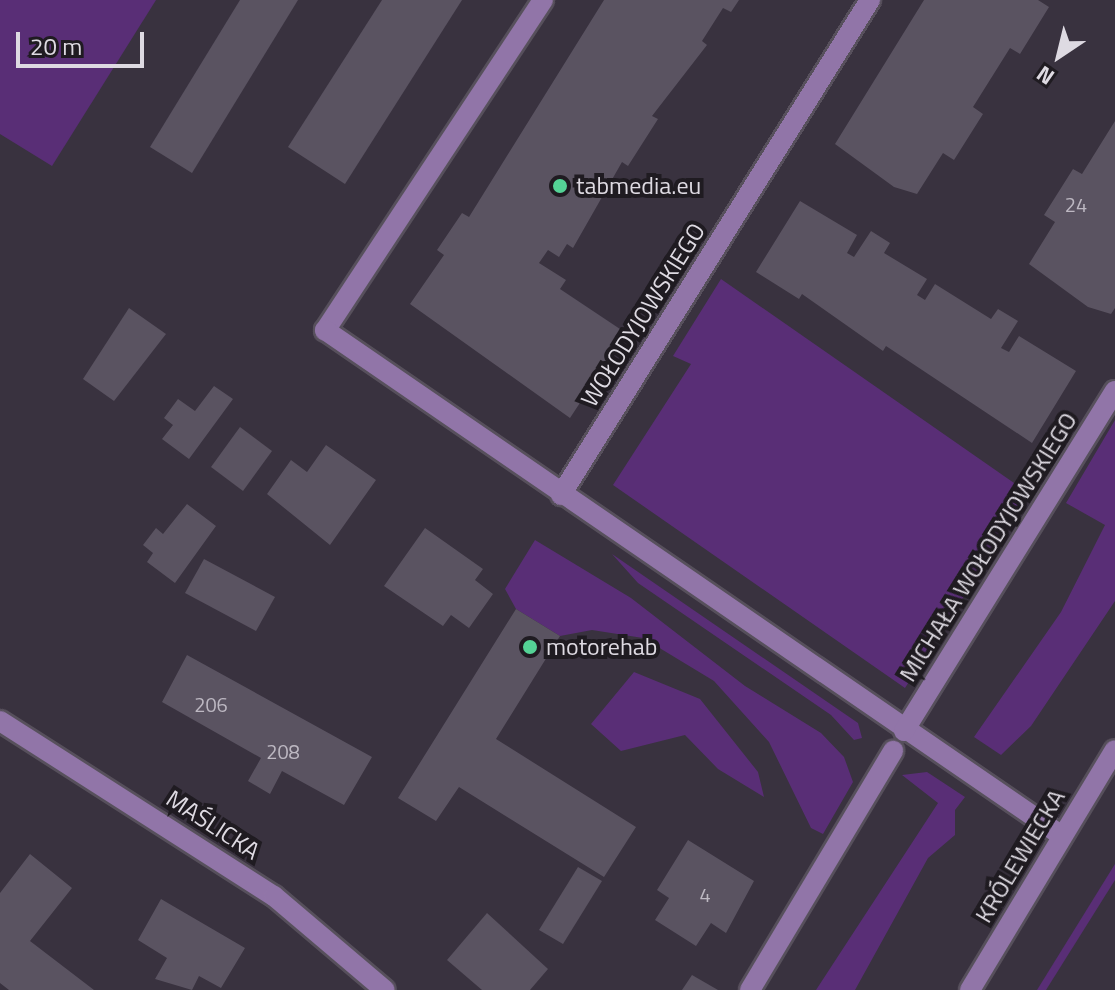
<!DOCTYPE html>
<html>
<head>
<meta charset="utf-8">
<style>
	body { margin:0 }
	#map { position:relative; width:1115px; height:990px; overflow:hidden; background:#39323f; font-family:"Titillium Web",sans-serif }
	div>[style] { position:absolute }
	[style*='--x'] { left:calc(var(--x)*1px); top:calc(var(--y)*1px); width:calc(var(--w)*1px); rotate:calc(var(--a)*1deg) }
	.green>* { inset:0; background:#592e76 }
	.building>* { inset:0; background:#5a5361 }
	.roads { filter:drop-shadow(2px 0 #57505c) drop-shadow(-2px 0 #57505c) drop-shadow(0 2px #57505c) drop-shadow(0 -2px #57505c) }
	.minor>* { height:20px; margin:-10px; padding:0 10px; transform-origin:10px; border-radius:10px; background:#9175a8 }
	.dots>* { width:22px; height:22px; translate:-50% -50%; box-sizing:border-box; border:4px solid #1f1b21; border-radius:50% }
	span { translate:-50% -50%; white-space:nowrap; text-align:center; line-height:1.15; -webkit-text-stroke:8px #1f1b21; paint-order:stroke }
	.number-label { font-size:20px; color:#bdb8c2 }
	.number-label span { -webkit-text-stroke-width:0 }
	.poi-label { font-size:24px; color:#dedae2 }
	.left { translate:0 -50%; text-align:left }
	.street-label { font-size:24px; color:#dedae2 }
	.north { position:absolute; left:1019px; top:16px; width:80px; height:80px; -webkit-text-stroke:6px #1f1b21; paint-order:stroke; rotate:215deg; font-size:22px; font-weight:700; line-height:32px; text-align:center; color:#dedae2 }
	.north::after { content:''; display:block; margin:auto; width:28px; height:36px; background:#dedae2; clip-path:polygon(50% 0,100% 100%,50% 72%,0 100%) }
	.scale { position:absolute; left:16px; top:32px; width:128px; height:36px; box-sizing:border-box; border:4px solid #dedae2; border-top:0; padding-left:10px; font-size:24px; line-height:28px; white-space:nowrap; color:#dedae2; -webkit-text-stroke:6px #1f1b21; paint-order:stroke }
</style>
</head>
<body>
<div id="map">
	<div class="green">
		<i style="clip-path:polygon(0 0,156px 0,52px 166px,0 134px)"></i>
		<i style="clip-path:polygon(721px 279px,1030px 494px,905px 688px,613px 485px,691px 364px,673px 356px)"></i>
		<i style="clip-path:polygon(1115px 420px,1115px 601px,1031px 726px,1001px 755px,974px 737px,1061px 612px,1105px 525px,1066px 503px)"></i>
		<i style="clip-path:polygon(535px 540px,631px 598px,745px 686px,821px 733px,844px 757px,853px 782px,823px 834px,811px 828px,769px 742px,714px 681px,643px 638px,592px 630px,560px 636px,516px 609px,505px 589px)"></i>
		<i style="clip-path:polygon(612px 554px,858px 723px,862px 738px,854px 740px,831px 715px,638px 583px)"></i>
		<i style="clip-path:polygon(634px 672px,700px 699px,758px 772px,764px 797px,718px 769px,685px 735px,621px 751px,591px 724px)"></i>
		<i style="clip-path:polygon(927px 772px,965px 797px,955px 810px,955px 835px,928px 858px,855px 990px,816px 990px,938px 803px,902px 775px)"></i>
		<i style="clip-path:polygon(1115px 864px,1115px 880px,1046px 990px,1037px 990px)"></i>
	</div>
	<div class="building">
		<i style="clip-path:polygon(240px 0,298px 0,192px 173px,150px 147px)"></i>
		<i style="clip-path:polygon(382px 0,462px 0,345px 184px,288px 147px)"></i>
		<i style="clip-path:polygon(604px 0,739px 0,731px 12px,723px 8px,702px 41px,707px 45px,652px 116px,658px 119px,628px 166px,622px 162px,573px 248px,567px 244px,559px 257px,548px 250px,539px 263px,566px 280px,560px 289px,626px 333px,570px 418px,410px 304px,444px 255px,437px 250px,462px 213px,469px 217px)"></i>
		<i style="clip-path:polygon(924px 0,1038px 0,1049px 7px,1020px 54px,1010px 48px,973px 107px,983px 114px,954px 160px,943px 153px,917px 194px,894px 187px,835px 144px)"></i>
		<i style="clip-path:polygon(1115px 121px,1115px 308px,1111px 314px,1088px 307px,1029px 264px,1055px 222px,1044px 215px,1073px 169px,1082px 174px)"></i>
		<i style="clip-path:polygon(800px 201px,857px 235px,847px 253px,854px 257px,871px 231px,890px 243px,884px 253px,927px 279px,917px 295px,925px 300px,935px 284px,991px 319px,998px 309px,1018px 321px,1001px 348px,1009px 352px,1019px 336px,1076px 371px,1032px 443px,886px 346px,883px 351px,802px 294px,799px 299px,756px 272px)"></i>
		<i style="clip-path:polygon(129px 308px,166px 334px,114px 401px,83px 379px)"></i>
		<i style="clip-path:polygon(214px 386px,233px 399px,189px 459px,162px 439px,173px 425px,164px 418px,178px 399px,195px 411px)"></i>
		<i style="clip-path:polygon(240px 427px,272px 451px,243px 491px,211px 467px)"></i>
		<i style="clip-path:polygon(326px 445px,376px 480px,330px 545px,267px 494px,291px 460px,307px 472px)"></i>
		<i style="clip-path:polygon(187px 504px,216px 526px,175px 583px,147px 562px,153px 553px,143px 545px,156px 528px,163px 534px)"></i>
		<i style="clip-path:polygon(425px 528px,483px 569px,475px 580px,493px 594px,469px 628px,451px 615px,443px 626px,384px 586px)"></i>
		<i style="clip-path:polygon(204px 559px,275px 597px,256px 631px,185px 593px)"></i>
		<i style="clip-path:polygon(516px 609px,560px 636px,496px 739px,636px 827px,604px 877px,459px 787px,436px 821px,398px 798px)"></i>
		<i style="clip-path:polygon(187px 655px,372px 757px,344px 805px,282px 771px,270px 794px,248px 781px,261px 758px,162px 702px)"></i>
		<i style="clip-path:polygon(688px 840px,754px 881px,726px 933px,711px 923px,696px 946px,655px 920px,669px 898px,657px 890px)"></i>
		<i style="clip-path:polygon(30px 854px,72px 888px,30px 941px,94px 990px,9px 990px,0 983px,0 893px)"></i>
		<i style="clip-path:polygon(578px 867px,602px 881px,563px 944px,539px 930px)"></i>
		<i style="clip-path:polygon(161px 899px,245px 948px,221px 988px,199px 976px,192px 990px,155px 979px,167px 958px,138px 940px)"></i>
		<i style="clip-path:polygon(487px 913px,548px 969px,530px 990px,482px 990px,447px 960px)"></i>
		<i style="clip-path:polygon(692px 975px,718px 990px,682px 990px)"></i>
	</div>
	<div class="roads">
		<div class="minor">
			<i style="--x:543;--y:0;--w:396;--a:123.4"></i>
			<i style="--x:325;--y:330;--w:894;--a:34.47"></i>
			<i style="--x:561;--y:495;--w:584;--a:-58.03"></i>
			<i style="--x:0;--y:721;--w:325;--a:32.6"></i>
			<i style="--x:274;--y:896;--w:145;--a:40.3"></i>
			<i style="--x:904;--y:731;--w:400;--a:-58.2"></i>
			<i style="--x:750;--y:990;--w:279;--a:-59.1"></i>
			<i style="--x:970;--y:990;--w:280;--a:-58.9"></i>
		</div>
	</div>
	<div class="dots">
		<i style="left:560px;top:186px;background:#54d396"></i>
		<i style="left:530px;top:647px;background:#54d396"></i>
	</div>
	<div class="number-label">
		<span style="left:1076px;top:204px">24</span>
		<span style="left:211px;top:704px">206</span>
		<span style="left:283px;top:751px">208</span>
		<span style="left:705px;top:894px">4</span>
	</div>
	<div class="poi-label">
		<span class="left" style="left:576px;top:186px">tabmedia.eu</span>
		<span class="left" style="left:546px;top:647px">motorehab</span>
	</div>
	<div class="street-label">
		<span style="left:643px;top:315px;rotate:-58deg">WOŁODYJOWSKIEGO</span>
		<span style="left:988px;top:547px;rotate:-58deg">MICHAŁA WOŁODYJOWSKIEGO</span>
		<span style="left:213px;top:825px;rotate:33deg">MAŚLICKA</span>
		<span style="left:1020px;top:856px;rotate:-59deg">KRÓLEWIECKA</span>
	</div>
	<div class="north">N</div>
	<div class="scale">20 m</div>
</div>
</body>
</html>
